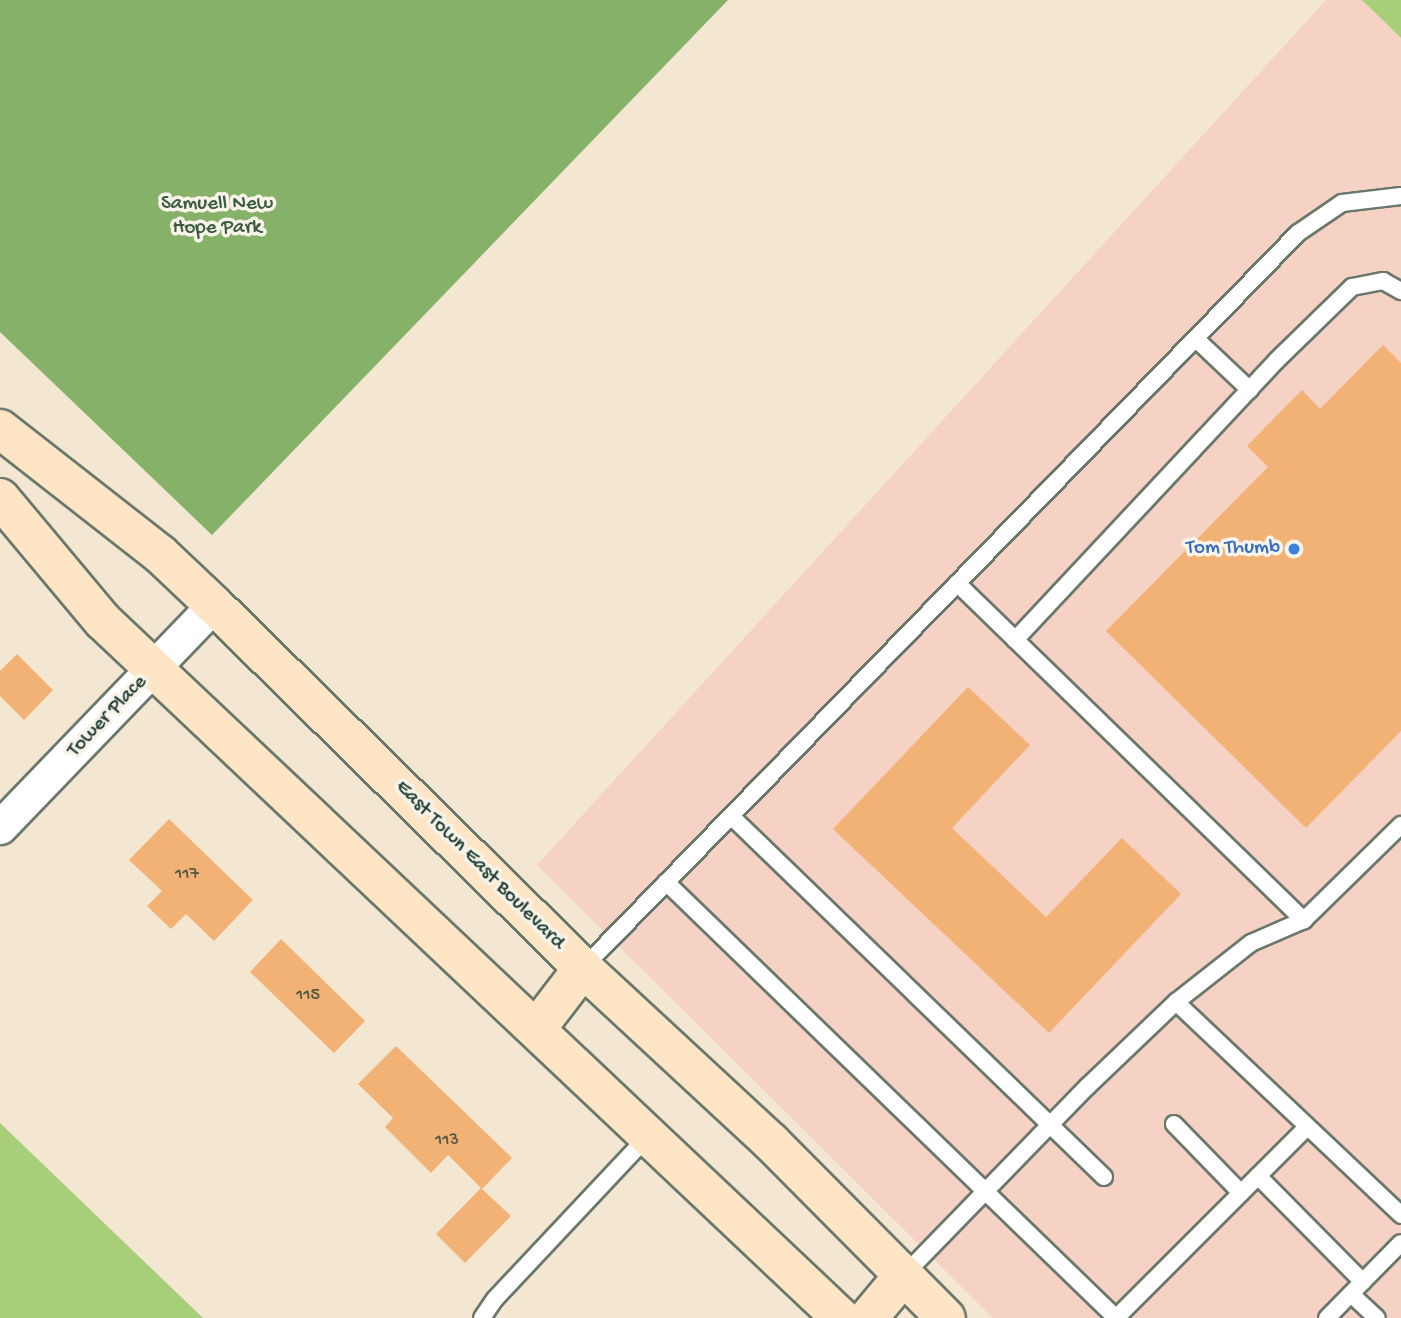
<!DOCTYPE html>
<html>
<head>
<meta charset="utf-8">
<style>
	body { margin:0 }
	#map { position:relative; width:1401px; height:1318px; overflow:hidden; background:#f4e7d1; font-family:"Gochi Hand",sans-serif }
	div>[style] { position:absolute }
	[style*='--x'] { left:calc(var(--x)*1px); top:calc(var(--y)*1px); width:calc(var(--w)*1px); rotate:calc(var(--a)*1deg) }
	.built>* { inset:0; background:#f5d2c3 }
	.green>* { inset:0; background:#a7ce79 }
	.forest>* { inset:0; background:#85b169 }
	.building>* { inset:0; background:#f2b275 }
	.roads { filter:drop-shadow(2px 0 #6a786b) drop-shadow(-2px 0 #6a786b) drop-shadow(0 2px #6a786b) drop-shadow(0 -2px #6a786b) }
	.lane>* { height:16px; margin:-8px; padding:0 8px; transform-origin:8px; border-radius:8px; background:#fff }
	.street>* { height:33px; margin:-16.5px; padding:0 16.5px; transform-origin:16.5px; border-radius:16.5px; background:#fff }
	.secondary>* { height:38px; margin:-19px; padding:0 19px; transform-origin:19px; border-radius:19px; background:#fde5c5 }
	.dots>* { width:19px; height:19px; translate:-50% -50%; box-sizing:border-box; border:4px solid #f7f3e8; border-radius:50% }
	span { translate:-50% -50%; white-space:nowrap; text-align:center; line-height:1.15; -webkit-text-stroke:7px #f7f3e8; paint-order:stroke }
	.number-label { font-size:18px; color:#545a44 }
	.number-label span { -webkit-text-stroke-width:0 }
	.park-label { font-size:21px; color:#3a5a42 }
	.shop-label { font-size:21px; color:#366cbe }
	.right { translate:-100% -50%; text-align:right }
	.street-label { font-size:21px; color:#1f3d34 }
</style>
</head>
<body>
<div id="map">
	<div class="built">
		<i style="clip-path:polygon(1326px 0,1362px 0,1401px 38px,1401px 1318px,993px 1318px,537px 865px)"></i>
	</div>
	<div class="green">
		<i style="clip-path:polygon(1362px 0,1401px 0,1401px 38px)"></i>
		<i style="clip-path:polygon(0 1123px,203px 1318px,0 1318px)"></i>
	</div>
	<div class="forest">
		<i style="clip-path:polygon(0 0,728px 0,212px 535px,0 332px)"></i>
	</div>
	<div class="building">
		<i style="clip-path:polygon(1383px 345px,1401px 363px,1401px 731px,1306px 828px,1106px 631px,1268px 467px,1247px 446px,1302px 390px,1320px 409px)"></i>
		<i style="clip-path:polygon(17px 654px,53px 690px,24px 720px,0 696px,0 671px)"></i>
		<i style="clip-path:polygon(968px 687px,1030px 745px,952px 828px,1046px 917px,1122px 838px,1181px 894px,1049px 1033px,833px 829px)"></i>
		<i style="clip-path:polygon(169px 819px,253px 900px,214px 941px,186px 914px,171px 929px,147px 906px,162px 891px,129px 860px)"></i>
		<i style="clip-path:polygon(281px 939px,365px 1021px,334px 1053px,250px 972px)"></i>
		<i style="clip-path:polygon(396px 1046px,512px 1158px,482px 1189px,511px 1216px,465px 1263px,436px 1234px,481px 1188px,448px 1155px,431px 1173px,385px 1127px,393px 1118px,358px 1084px)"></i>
	</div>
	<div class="roads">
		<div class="lane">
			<i style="--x:1196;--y:339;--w:74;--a:43.4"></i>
			<i style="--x:957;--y:583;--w:484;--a:44.2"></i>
			<i style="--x:1015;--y:640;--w:383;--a:-46.9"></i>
			<i style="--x:1277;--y:360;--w:105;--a:-44.2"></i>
			<i style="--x:1352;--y:287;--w:32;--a:-11"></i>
			<i style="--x:1383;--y:281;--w:21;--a:29"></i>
			<i style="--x:731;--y:816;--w:519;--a:44.06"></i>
			<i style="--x:666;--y:882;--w:627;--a:44.09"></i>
			<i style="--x:583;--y:968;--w:1025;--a:-45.79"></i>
			<i style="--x:1298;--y:233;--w:53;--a:-34.3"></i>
			<i style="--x:1342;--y:203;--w:59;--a:-6.8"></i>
			<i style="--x:1176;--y:1002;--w:310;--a:43.4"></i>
			<i style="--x:1174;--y:1124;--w:96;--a:45.8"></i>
			<i style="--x:1258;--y:1176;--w:149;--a:45.3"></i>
			<i style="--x:904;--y:1275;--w:264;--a:-45.8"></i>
			<i style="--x:1088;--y:1086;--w:122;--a:-43.7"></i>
			<i style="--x:1176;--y:1002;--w:95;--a:-38.2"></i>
			<i style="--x:1251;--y:943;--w:58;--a:-23.5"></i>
			<i style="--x:1304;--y:920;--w:136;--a:-44.4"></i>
			<i style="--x:1351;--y:1294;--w:35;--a:43"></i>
			<i style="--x:482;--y:1318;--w:23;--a:-56"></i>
			<i style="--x:495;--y:1299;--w:225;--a:-46.8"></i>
			<i style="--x:1116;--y:1318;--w:270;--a:-45"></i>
			<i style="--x:1327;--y:1318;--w:105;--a:-45.4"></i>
		</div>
		<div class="street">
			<i style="--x:0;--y:827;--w:308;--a:-46.1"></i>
		</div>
		<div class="secondary">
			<i style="--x:0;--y:429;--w:203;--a:38"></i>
			<i style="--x:160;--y:554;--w:74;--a:43.4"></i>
			<i style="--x:214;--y:605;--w:518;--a:44.53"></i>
			<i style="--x:583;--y:968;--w:256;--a:42.8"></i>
			<i style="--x:771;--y:1142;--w:248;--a:45.2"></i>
			<i style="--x:0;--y:498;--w:160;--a:50.1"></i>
			<i style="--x:103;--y:621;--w:1015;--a:43.36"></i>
			<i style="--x:537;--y:1028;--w:76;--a:-52.5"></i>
			<i style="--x:868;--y:1318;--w:56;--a:-50.1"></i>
		</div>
	</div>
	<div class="dots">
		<i style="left:1294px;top:549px;background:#3f7fe0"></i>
	</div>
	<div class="number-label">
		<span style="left:187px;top:875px">117</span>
		<span style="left:308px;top:996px">115</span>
		<span style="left:447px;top:1141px">113</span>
	</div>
	<div class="park-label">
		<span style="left:217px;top:217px">Samuell New<br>Hope Park</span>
	</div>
	<div class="shop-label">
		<span class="right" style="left:1280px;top:549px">Tom Thumb</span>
	</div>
	<div class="street-label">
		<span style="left:108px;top:717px;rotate:-46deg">Tower Place</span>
		<span style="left:479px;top:866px;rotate:45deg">East Town East Boulevard</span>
	</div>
</div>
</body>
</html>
